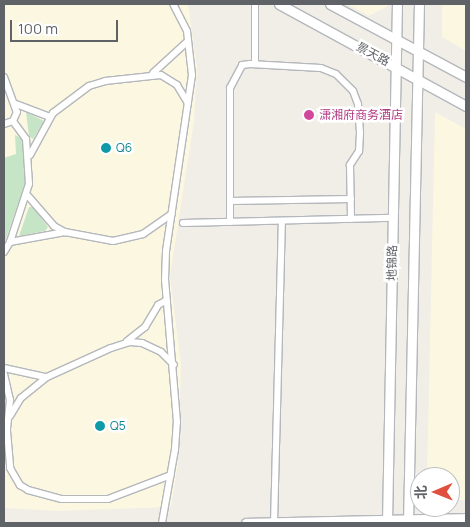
<!DOCTYPE html>
<html>
<head>
<meta charset="utf-8">
<style>
	body { margin:0 }
	#map { position:relative; width:470px; height:527px; overflow:hidden; background:#f0eee7; font-family:Manrope,"Noto Sans SC",sans-serif }
	div>[style] { position:absolute }
	[style*='--x'] { left:calc(var(--x)*1px); top:calc(var(--y)*1px); width:calc(var(--w)*1px); rotate:calc(var(--a)*1deg) }
	.commercial>* { inset:0; background:#fcf7e0 }
	.green>* { inset:0; background:#c6e5c7 }
	.roads { filter:drop-shadow(1px 0 #b4b7bb) drop-shadow(-1px 0 #b4b7bb) drop-shadow(0 1px #b4b7bb) drop-shadow(0 -1px #b4b7bb) }
	.minor>* { height:6px; margin:-3px; padding:0 3px; transform-origin:3px; border-radius:3px; background:#fff }
	.tertiary>* { height:9px; margin:-4.5px; padding:0 4.5px; transform-origin:4.5px; border-radius:4.5px; background:#fff }
	.dots>* { width:14px; height:14px; translate:-50% -50%; box-sizing:border-box; border:2px solid #fff; border-radius:50% }
	span { translate:-50% -50%; white-space:nowrap; text-align:center; line-height:1.15; -webkit-text-stroke:5px #fff; paint-order:stroke }
	.street-label { font-size:12px; color:#5f6266 }
	.hotel-label { font-size:12px; color:#b23c85 }
	.left { translate:0 -50%; text-align:left }
	.culture-label { font-size:12px; color:#0d838f }
	.frame { position:absolute; inset:0; border:5px solid #5f6266; pointer-events:none }
	.north { position:absolute; left:410px; top:467px; width:50px; height:50px; box-sizing:border-box; background:#fff; border:1px solid #bfc0c2; border-radius:50%; rotate:269deg; font-size:14px; font-weight:700; line-height:20px; text-align:center; color:#5f6266 }
	.north::after { content:''; display:block; margin:auto; width:18px; height:22px; background:#df513e; clip-path:polygon(50% 0,100% 100%,50% 72%,0 100%) }
	.scale { position:absolute; left:10px; top:20px; width:108px; height:22px; box-sizing:border-box; border:2px solid #5f6266; border-top:0; padding-left:6px; font-size:15px; line-height:18px; white-space:nowrap; color:#5f6266; -webkit-text-stroke:4px #fff; paint-order:stroke }
</style>
</head>
<body>
<div id="map">
	<div class="commercial">
		<i style="clip-path:polygon(4px 4px,188px 4px,197px 67px,194px 121px,170px 276px,181px 364px,178px 464px,171px 507px,58px 511px,4px 508px)"></i>
		<i style="clip-path:polygon(347px 4px,388px 4px,388px 6px,369px 16px)"></i>
		<i style="clip-path:polygon(442px 4px,466px 4px,466px 51px,442px 37px)"></i>
		<i style="clip-path:polygon(435px 112px,466px 129px,466px 500px,450px 500px,450px 477px,427px 477px)"></i>
	</div>
	<div class="green">
		<i style="clip-path:polygon(26px 112px,44px 121px,33px 139px,29px 136px)"></i>
		<i style="clip-path:polygon(15px 135px,23px 139px,26px 180px,4px 245px,4px 158px,16px 154px)"></i>
		<i style="clip-path:polygon(29px 207px,33px 207px,48px 227px,45px 231px,19px 236px)"></i>
	</div>
	<div class="roads">
		<div class="minor">
			<i style="--x:255;--y:64;--w:60;--a:-90"></i>
			<i style="--x:153;--y:73;--w:47;--a:-42.4"></i>
			<i style="--x:4;--y:77;--w:37;--a:70"></i>
			<i style="--x:17;--y:112;--w:10;--a:114"></i>
			<i style="--x:13;--y:121;--w:9;--a:162"></i>
			<i style="--x:16;--y:104;--w:36;--a:21"></i>
			<i style="--x:30;--y:155;--w:48;--a:-61.3"></i>
			<i style="--x:53;--y:113;--w:45;--a:-36.9"></i>
			<i style="--x:89;--y:86;--w:17;--a:-17"></i>
			<i style="--x:105;--y:81;--w:56;--a:-6.1"></i>
			<i style="--x:161;--y:75;--w:19;--a:32"></i>
			<i style="--x:177;--y:85;--w:21;--a:59"></i>
			<i style="--x:28;--y:196;--w:40;--a:49"></i>
			<i style="--x:54;--y:226;--w:13;--a:29"></i>
			<i style="--x:65;--y:232;--w:49;--a:10.6"></i>
			<i style="--x:113;--y:241;--w:31;--a:-13"></i>
			<i style="--x:143;--y:234;--w:35;--a:-35"></i>
			<i style="--x:230;--y:201;--w:121;--a:-0.9"></i>
			<i style="--x:230;--y:222;--w:134;--a:-90"></i>
			<i style="--x:230;--y:88;--w:26;--a:-62"></i>
			<i style="--x:242;--y:65;--w:8;--a:-7"></i>
			<i style="--x:250;--y:64;--w:71;--a:3.2"></i>
			<i style="--x:321;--y:68;--w:16;--a:22"></i>
			<i style="--x:336;--y:74;--w:24;--a:45"></i>
			<i style="--x:353;--y:91;--w:14;--a:69"></i>
			<i style="--x:358;--y:104;--w:29;--a:86"></i>
			<i style="--x:360;--y:133;--w:18;--a:93"></i>
			<i style="--x:359;--y:151;--w:17;--a:123"></i>
			<i style="--x:350;--y:165;--w:54;--a:88.9"></i>
			<i style="--x:183;--y:223;--w:210;--a:-1.4"></i>
			<i style="--x:10;--y:242;--w:56;--a:-10.3"></i>
			<i style="--x:4;--y:252;--w:12;--a:-59"></i>
			<i style="--x:10;--y:242;--w:61;--a:-71.9"></i>
			<i style="--x:29;--y:184;--w:45;--a:-93.8"></i>
			<i style="--x:26;--y:139;--w:22;--a:-126"></i>
			<i style="--x:127;--y:341;--w:23;--a:-38"></i>
			<i style="--x:145;--y:327;--w:26;--a:-59"></i>
			<i style="--x:158;--y:305;--w:10;--a:-29"></i>
			<i style="--x:4;--y:368;--w:42;--a:12.4"></i>
			<i style="--x:4;--y:374;--w:27;--a:77"></i>
			<i style="--x:10;--y:400;--w:31;--a:96"></i>
			<i style="--x:7;--y:431;--w:37;--a:85"></i>
			<i style="--x:10;--y:468;--w:20;--a:60"></i>
			<i style="--x:20;--y:485;--w:9;--a:32"></i>
			<i style="--x:28;--y:490;--w:35;--a:15"></i>
			<i style="--x:62;--y:499;--w:46;--a:0"></i>
			<i style="--x:108;--y:499;--w:67;--a:-20.9"></i>
			<i style="--x:10;--y:416;--w:21;--a:-59"></i>
			<i style="--x:21;--y:398;--w:33;--a:-39"></i>
			<i style="--x:47;--y:377;--w:70;--a:-24.4"></i>
			<i style="--x:111;--y:348;--w:20;--a:-18"></i>
			<i style="--x:130;--y:342;--w:12;--a:5"></i>
			<i style="--x:142;--y:343;--w:21;--a:25"></i>
			<i style="--x:161;--y:352;--w:18;--a:45"></i>
			<i style="--x:162;--y:523;--w:75;--a:-80"></i>
			<i style="--x:175;--y:449;--w:27;--a:-86"></i>
			<i style="--x:177;--y:422;--w:143;--a:-94.8"></i>
			<i style="--x:165;--y:280;--w:29;--a:-88"></i>
			<i style="--x:166;--y:251;--w:178;--a:-81.6"></i>
			<i style="--x:192;--y:75;--w:44;--a:-96.5"></i>
			<i style="--x:187;--y:31;--w:30;--a:-117"></i>
			<i style="--x:274;--y:523;--w:302;--a:-88.5"></i>
		</div>
		<div class="tertiary">
			<i style="--x:279;--y:4;--w:213;--a:28.6"></i>
			<i style="--x:330;--y:4;--w:154;--a:28.2"></i>
			<i style="--x:246;--y:523;--w:220;--a:-1.3"></i>
			<i style="--x:387;--y:523;--w:519;--a:-88.9"></i>
			<i style="--x:408;--y:523;--w:519;--a:-88.79"></i>
		</div>
	</div>
	<div class="dots">
		<i style="left:309px;top:115px;background:#d1479c"></i>
		<i style="left:106px;top:148px;background:#0f9aa8"></i>
		<i style="left:100px;top:426px;background:#0f9aa8"></i>
	</div>
	<div class="street-label">
		<span style="left:373px;top:54px;rotate:28deg">景天路</span>
		<span style="left:392px;top:263px;rotate:-89deg">地锦路</span>
	</div>
	<div class="hotel-label">
		<span class="left" style="left:319px;top:115px">潇湘府商务酒店</span>
	</div>
	<div class="culture-label">
		<span class="left" style="left:116px;top:148px">Q6</span>
		<span class="left" style="left:110px;top:426px">Q5</span>
	</div>
	<div class="frame"></div>
	<div class="north">北</div>
	<div class="scale">100 m</div>
</div>
</body>
</html>
